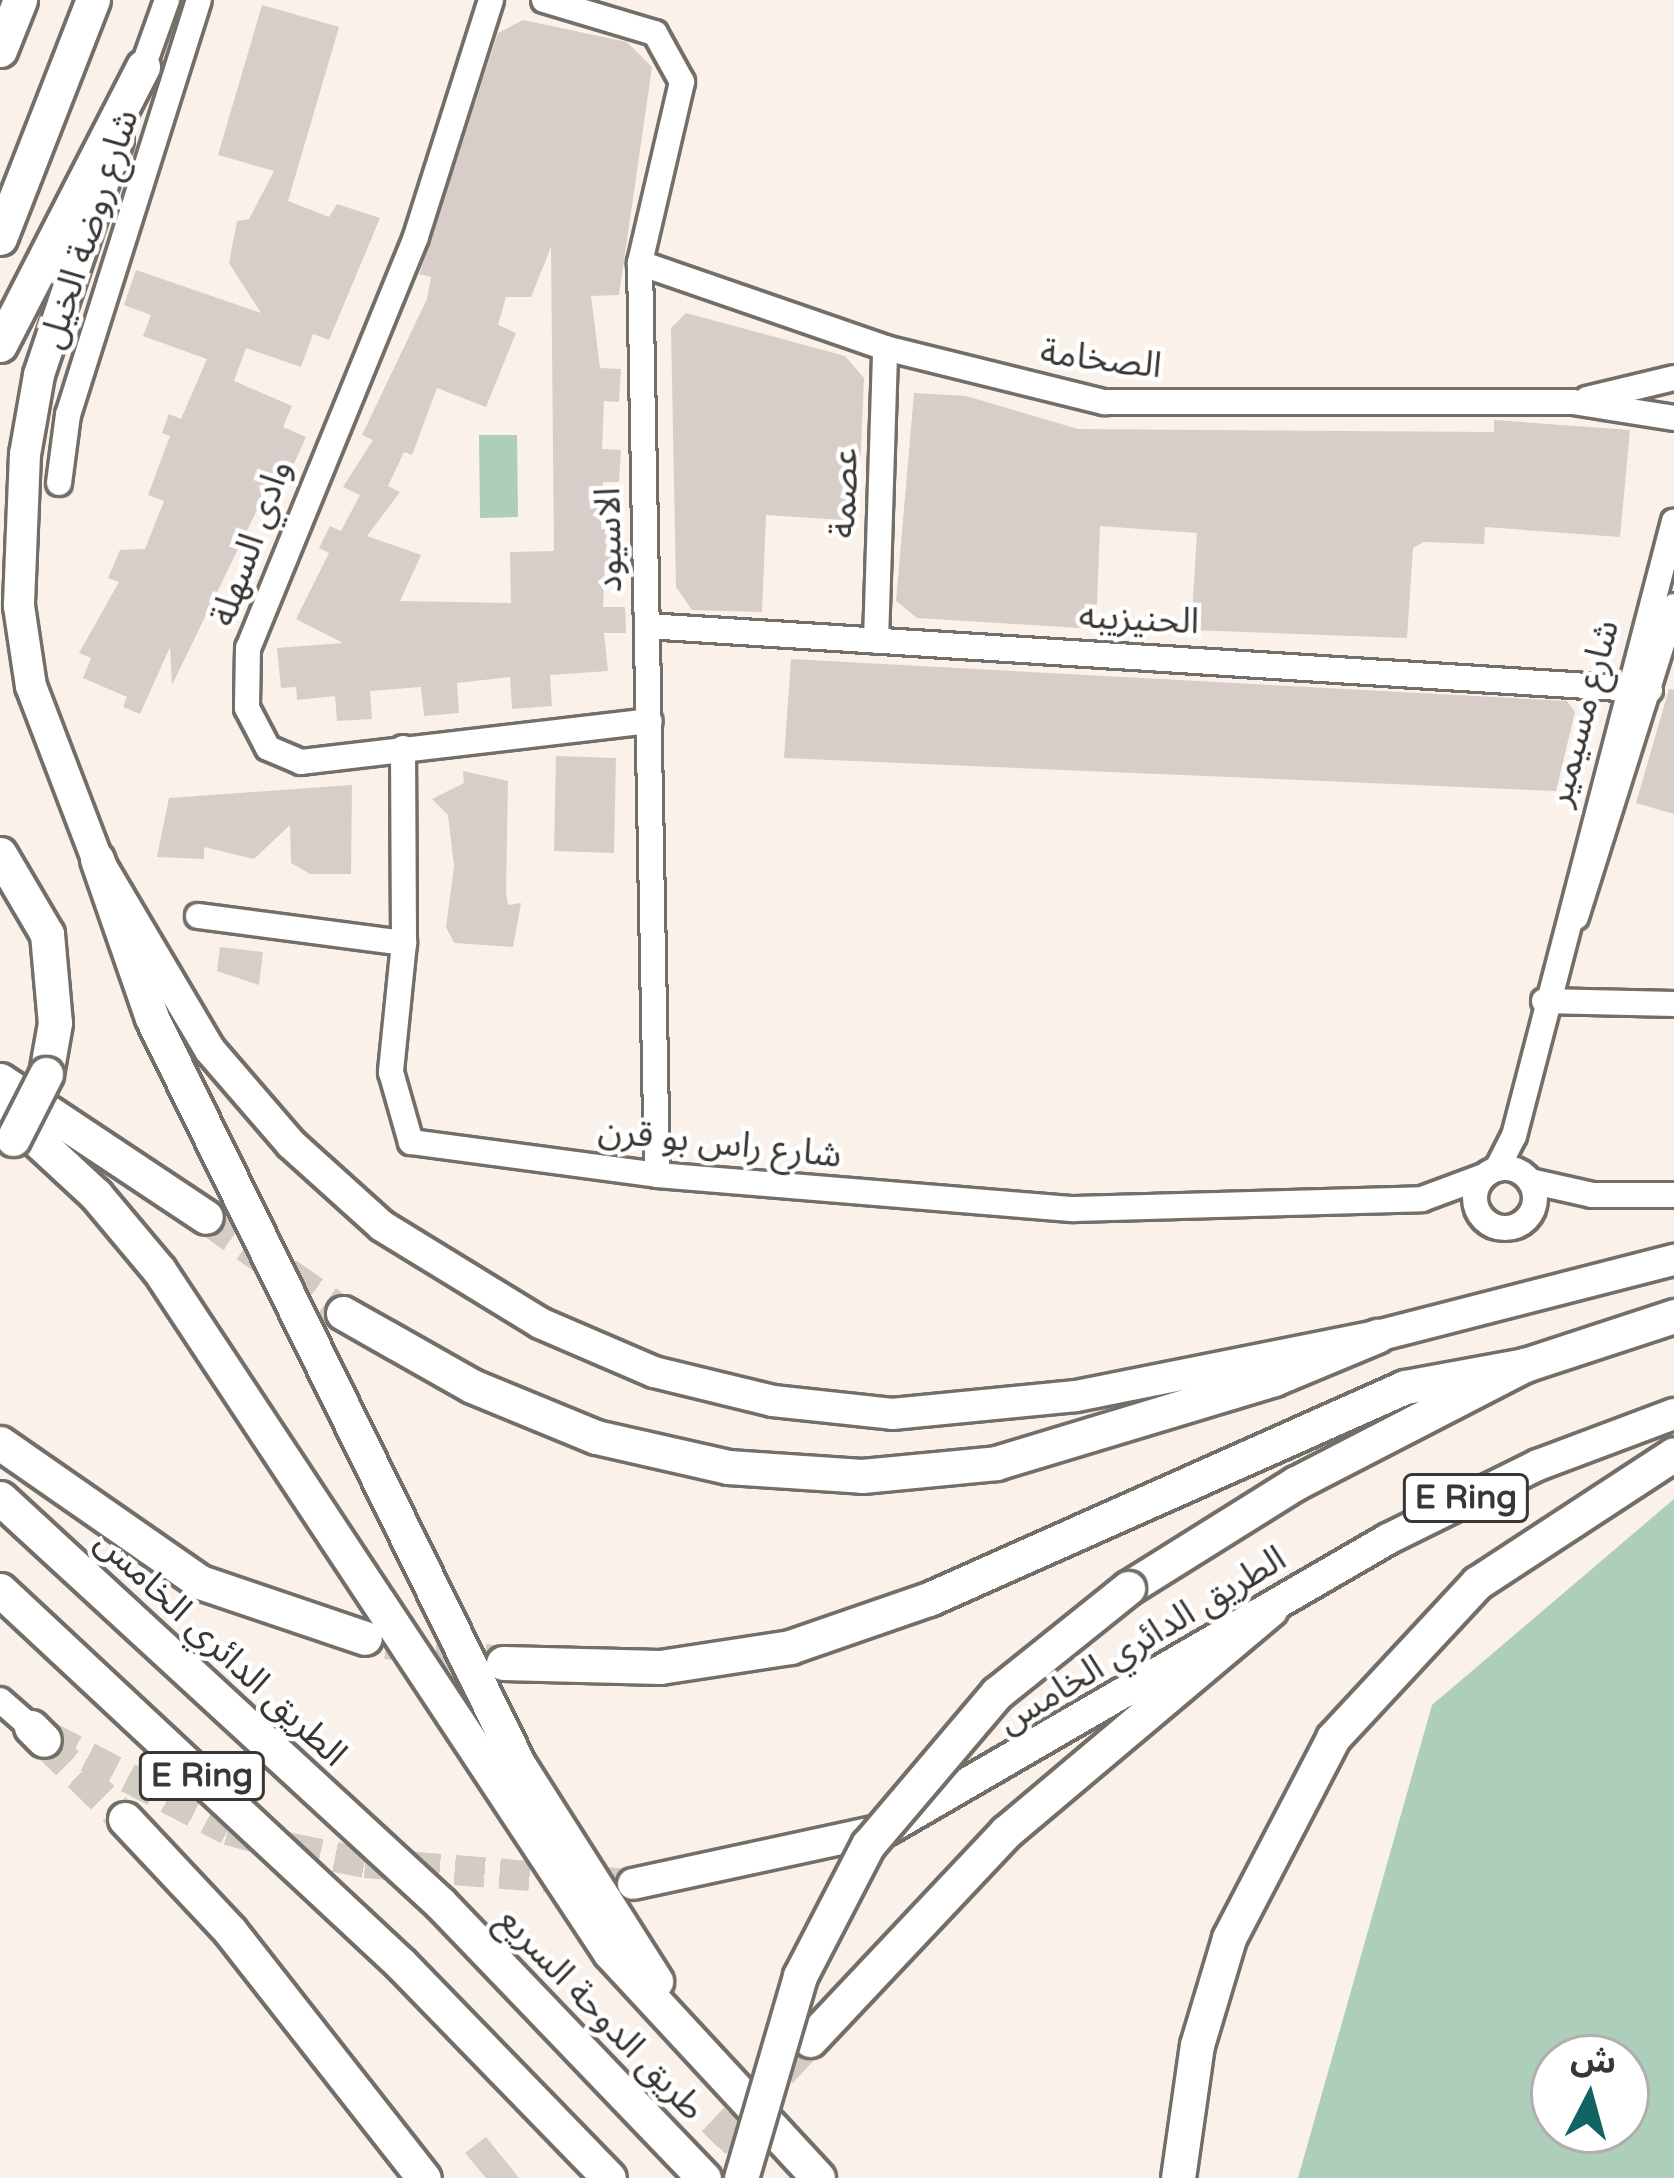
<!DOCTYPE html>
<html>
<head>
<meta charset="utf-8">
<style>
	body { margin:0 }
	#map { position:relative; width:1674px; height:2178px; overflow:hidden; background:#f9f1ea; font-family:"Varela Round","Noto Sans Arabic",sans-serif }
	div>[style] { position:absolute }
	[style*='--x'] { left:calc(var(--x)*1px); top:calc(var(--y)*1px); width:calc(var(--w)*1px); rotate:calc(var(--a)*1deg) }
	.green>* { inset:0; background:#adceba }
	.building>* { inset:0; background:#d7cec9 }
	.major-tunnel>* { height:30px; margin-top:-15px; transform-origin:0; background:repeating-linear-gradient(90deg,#d3ccc5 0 30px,transparent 0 45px) }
	.highway-tunnel>* { height:33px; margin-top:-16.5px; transform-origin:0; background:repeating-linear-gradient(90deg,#d3ccc5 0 33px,transparent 0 49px) }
	.roads { filter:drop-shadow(3px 0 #746e68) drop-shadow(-3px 0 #746e68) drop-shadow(0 3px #746e68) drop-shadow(0 -3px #746e68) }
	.minor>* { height:24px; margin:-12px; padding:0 12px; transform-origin:12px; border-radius:12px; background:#fff }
	.minor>.ring { margin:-12px; padding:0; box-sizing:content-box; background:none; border:24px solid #fff; border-radius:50% }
	.major>* { height:30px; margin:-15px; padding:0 15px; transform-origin:15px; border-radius:15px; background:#fff }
	.highway>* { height:33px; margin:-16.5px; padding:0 16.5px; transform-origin:16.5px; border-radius:16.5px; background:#fff }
	.bridges { filter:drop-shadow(3px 0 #746e68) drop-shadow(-3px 0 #746e68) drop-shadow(0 3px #746e68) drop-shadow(0 -3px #746e68) }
	.highway-bridge>* { height:33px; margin:-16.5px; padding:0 16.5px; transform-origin:16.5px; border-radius:16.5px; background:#fff }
	span { translate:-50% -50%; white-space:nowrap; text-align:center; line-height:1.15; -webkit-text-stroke:9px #fff; paint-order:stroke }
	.shield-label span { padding:3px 9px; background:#fff; border:3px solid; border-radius:9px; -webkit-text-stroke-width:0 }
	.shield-label { font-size:33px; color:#393633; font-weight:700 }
	.street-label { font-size:36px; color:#393633 }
	.north { position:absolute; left:1530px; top:2034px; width:120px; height:120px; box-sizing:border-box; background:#fff; border:3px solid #b0afad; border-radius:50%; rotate:6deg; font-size:33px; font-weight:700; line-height:48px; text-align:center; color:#393633 }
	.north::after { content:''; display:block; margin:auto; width:42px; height:54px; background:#126364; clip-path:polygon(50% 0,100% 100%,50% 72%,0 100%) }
</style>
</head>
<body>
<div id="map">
	<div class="green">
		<i style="clip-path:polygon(479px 435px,517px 435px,518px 517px,480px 518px)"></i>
		<i style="clip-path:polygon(evenodd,1674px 1499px,1674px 2178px,1298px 2178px,1432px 1705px,1674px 1499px,1626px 2058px,1626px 2130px,1554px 2130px,1554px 2058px,1626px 2058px)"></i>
	</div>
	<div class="building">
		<i style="clip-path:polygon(262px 5px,339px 27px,288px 201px,329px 217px,337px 204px,380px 218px,329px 340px,313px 334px,301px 367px,246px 348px,234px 381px,292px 406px,283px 427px,306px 437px,284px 486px,272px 479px,172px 685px,170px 647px,140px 714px,123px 707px,127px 697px,83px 678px,91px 658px,79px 653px,119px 582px,108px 578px,120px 550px,145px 549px,164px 501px,148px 495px,170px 436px,162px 433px,169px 414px,181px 419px,207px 359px,143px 336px,151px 315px,124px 305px,136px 270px,261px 313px,229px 263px,237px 221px,249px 219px,274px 171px,218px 155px)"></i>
		<i style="clip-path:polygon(evenodd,523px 20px,627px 42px,652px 67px,619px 295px,591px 296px,600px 368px,621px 369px,619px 402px,604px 401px,602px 449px,621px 450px,619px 482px,603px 482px,601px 529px,624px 530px,622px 563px,605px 562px,603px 607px,625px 607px,626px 633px,604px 633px,608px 671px,550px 675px,552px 706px,512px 709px,510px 677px,457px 683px,459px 713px,424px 716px,421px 687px,370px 691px,372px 719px,337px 721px,335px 696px,297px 700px,296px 687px,281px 688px,277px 648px,343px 643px,296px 619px,329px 553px,319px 548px,330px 526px,341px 531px,360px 495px,343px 487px,373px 440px,362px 435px,427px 299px,431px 277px,419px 274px,498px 33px,523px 20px,551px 247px,554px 551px,510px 552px,511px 603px,400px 601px,421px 555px,367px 536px,400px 492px,388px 486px,404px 452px,412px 455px,437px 388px,486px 407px,516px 333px,498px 325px,506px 297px,531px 297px,551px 247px)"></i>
		<i style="clip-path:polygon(686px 313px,845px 356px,864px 378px,858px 521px,766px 515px,762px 612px,692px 610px,676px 587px,671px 328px)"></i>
		<i style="clip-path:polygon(914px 393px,966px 396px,1078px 429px,1494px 432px,1494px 420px,1630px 430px,1620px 537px,1485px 527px,1484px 544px,1424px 542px,1413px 548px,1407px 638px,1191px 630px,1197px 533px,1100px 526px,1096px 629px,917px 618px,896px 601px)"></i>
		<i style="clip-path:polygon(791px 659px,1567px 701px,1575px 712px,1556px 791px,784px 758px)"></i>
		<i style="clip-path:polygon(1669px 689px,1674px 690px,1674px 814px,1636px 803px)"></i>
		<i style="clip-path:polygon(556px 756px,616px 758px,614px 853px,554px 851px)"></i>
		<i style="clip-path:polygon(463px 771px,508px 781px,506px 892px,508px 905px,521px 903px,513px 947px,454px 943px,446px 927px,454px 866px,448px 815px,432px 799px,464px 783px)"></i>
		<i style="clip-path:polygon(352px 785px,351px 874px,310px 874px,291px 863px,290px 825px,254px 859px,204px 847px,204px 859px,157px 857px,169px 798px)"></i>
		<i style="clip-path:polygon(220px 947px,263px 952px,259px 985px,217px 971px)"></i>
		<i style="clip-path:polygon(486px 2137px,519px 2178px,486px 2178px,465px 2153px)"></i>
	</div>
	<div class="major-tunnel">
		<i style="--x:48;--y:1736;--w:203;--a:27.6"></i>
		<i style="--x:228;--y:1830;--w:66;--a:15.9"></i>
		<i style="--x:291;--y:1848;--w:76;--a:11.5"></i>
		<i style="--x:365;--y:1863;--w:269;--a:4.5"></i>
	</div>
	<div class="highway-tunnel">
		<i style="--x:206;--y:1217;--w:167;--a:35"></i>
		<i style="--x:387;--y:1642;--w:118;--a:10.3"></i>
		<i style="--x:44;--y:1740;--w:113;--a:44.3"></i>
		<i style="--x:680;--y:2178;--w:190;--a:-46.7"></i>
	</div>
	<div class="roads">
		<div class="minor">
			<i style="--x:491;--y:0;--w:249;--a:107.6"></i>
			<i style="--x:416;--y:237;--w:444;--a:112.2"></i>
			<i style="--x:248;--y:648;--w:60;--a:91"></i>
			<i style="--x:247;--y:708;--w:45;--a:62.3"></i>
			<i style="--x:268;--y:748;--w:36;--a:23"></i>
			<i style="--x:301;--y:762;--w:351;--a:-6.7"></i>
			<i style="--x:544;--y:0;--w:116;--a:16.6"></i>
			<i style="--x:655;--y:33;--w:56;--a:61.1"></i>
			<i style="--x:682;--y:82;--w:186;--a:103.1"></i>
			<i style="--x:640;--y:263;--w:912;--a:88.93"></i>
			<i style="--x:143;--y:67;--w:71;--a:-70.3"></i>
			<i style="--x:640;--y:263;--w:259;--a:19.1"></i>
			<i style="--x:885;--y:348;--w:226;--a:13.9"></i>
			<i style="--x:1104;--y:402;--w:469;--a:0"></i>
			<i style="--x:1573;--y:402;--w:102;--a:9"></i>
			<i style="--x:1587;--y:399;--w:89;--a:-13.6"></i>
			<i style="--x:59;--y:483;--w:69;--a:-82.5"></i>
			<i style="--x:68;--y:415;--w:435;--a:-72.5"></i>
			<i style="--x:647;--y:626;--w:1005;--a:3.65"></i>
			<i style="--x:876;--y:641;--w:293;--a:-88.2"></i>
			<i style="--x:403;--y:748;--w:195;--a:89.7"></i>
			<i style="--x:404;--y:943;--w:130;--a:95.8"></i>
			<i style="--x:391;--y:1072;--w:73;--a:74.1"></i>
			<i style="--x:411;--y:1142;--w:248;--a:7.6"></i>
			<i style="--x:657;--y:1175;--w:418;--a:4.7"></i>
			<i style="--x:1074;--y:1209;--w:348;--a:-1.6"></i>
			<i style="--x:1422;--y:1199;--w:66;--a:-20.4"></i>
			<i style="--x:198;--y:916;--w:208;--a:7.5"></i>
			<i style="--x:1576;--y:917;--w:326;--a:-72.5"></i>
			<i style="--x:1544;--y:1001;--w:130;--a:1.3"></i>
			<i class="ring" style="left:1475px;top:1168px;width:36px;height:36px"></i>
			<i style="--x:1497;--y:1169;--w:37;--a:-63"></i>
			<i style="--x:1514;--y:1136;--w:635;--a:-75.42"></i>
			<i style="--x:1530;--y:1181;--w:64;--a:12.7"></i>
			<i style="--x:1592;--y:1195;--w:82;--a:0"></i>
			<i style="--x:0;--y:1700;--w:41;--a:41.1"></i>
		</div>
		<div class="major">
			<i style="--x:118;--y:140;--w:248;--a:108.6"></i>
			<i style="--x:39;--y:375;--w:80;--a:100"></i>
			<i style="--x:25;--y:454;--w:152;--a:92.3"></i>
			<i style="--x:19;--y:606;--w:81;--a:81.5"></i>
			<i style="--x:31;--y:686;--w:185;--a:69.1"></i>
			<i style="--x:97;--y:859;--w:222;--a:59.4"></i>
			<i style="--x:210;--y:1050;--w:124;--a:49.2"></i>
			<i style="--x:291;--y:1144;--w:122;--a:42"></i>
			<i style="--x:382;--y:1226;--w:185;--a:31.5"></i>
			<i style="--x:540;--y:1323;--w:124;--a:23.3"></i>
			<i style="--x:654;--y:1372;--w:122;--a:13.7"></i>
			<i style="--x:773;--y:1401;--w:120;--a:6.2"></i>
			<i style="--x:892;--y:1414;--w:185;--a:-5.6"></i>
			<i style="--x:1076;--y:1396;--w:307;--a:-11.3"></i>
			<i style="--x:1377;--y:1336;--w:307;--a:-14.4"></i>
			<i style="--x:633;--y:1884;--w:261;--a:-12.2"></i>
			<i style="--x:888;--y:1829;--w:578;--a:-30.11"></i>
			<i style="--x:1388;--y:1539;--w:167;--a:-26.3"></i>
			<i style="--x:1538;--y:1465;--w:145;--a:-20.6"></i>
		</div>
		<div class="highway">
			<i style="--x:0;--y:50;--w:54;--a:-68.2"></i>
			<i style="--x:0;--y:238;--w:256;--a:-68.7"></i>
			<i style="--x:0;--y:345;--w:313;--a:-62.8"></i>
			<i style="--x:0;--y:854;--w:93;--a:59.6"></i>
			<i style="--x:47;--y:934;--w:89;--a:84.9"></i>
			<i style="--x:55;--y:1023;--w:52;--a:100"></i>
			<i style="--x:97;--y:859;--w:168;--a:70.9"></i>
			<i style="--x:152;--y:1018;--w:832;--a:63.84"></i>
			<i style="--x:519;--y:1765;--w:256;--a:57.6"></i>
			<i style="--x:0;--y:1080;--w:247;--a:33.6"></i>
			<i style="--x:0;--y:1106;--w:131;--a:42.8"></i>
			<i style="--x:96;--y:1195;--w:98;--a:50"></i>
			<i style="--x:159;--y:1270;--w:818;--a:56.56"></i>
			<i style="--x:610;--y:1953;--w:306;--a:47.2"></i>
			<i style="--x:343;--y:1313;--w:148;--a:29.5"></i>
			<i style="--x:472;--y:1386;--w:134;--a:22.4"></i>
			<i style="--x:596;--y:1437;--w:135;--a:12.8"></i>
			<i style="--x:728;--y:1467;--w:134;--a:3.8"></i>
			<i style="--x:862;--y:1476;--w:135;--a:-5.5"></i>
			<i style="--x:996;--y:1463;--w:290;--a:-16.8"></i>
			<i style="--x:1274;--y:1379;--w:112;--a:-22.7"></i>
			<i style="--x:0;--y:1443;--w:244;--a:34.8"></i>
			<i style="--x:200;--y:1582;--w:174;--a:18.7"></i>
			<i style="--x:0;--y:1498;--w:599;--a:42.63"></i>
			<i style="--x:441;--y:1904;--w:380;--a:46.2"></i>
			<i style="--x:1128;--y:1588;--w:198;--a:-32"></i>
			<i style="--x:1296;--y:1483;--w:258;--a:-27.3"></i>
			<i style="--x:1525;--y:1365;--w:157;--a:-18.2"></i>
			<i style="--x:0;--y:1590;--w:548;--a:43"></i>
			<i style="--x:401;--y:1964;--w:298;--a:45.8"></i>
			<i style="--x:503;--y:1663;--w:157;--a:1.5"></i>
			<i style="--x:660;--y:1667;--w:132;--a:-8.7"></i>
			<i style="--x:790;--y:1647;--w:147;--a:-19.1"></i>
			<i style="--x:929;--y:1599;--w:521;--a:-24.01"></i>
			<i style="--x:1405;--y:1387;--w:122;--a:-10.4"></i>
			<i style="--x:31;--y:1727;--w:18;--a:45"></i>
			<i style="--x:125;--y:1819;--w:154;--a:46.8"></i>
			<i style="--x:230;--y:1931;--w:314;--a:51.9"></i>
			<i style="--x:810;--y:2040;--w:286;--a:-46.7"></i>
			<i style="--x:1006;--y:1832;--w:346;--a:-40.1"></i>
			<i style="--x:1178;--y:2178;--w:134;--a:-81.9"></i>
			<i style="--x:1197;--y:2045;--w:112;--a:-73.3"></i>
			<i style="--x:1229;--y:1938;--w:225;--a:-62.5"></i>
			<i style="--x:1333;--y:1738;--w:212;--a:-47.1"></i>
			<i style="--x:1477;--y:1583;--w:235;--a:-33.2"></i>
		</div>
	</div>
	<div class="bridges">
		<div class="highway-bridge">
			<i style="--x:13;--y:1139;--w:73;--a:-63.1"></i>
			<i style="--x:741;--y:2178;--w:210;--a:-73.7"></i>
			<i style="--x:800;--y:1976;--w:148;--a:-62.6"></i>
			<i style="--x:868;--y:1845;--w:199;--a:-49.7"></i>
			<i style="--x:997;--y:1693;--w:168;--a:-38.7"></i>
		</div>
	</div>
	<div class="shield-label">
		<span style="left:1466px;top:1498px">E Ring</span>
		<span style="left:202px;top:1776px">E Ring</span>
	</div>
	<div class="street-label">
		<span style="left:89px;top:229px;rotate:-72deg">شارع روضة الخيل</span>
		<span style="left:1101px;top:359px;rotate:7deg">الصخامة</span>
		<span style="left:844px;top:493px;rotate:-88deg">عصمة</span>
		<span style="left:609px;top:540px;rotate:-91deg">الاسيود</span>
		<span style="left:251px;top:543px;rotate:-70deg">وادي السهلة</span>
		<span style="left:1139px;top:619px;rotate:3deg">الحنيزيبه</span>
		<span style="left:1583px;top:713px;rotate:-75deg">شارع مسيمير</span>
		<span style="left:720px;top:1143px;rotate:6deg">شارع راس بو قرن</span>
		<span style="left:1142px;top:1640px;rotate:-31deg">الطريق الدائري الخامس</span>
		<span style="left:221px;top:1648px;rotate:43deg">الطريق الدائري الخامس</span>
		<span style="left:601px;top:2014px;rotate:46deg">طريق الدوحة السريع</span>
	</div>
	<div class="north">ش</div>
</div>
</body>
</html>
